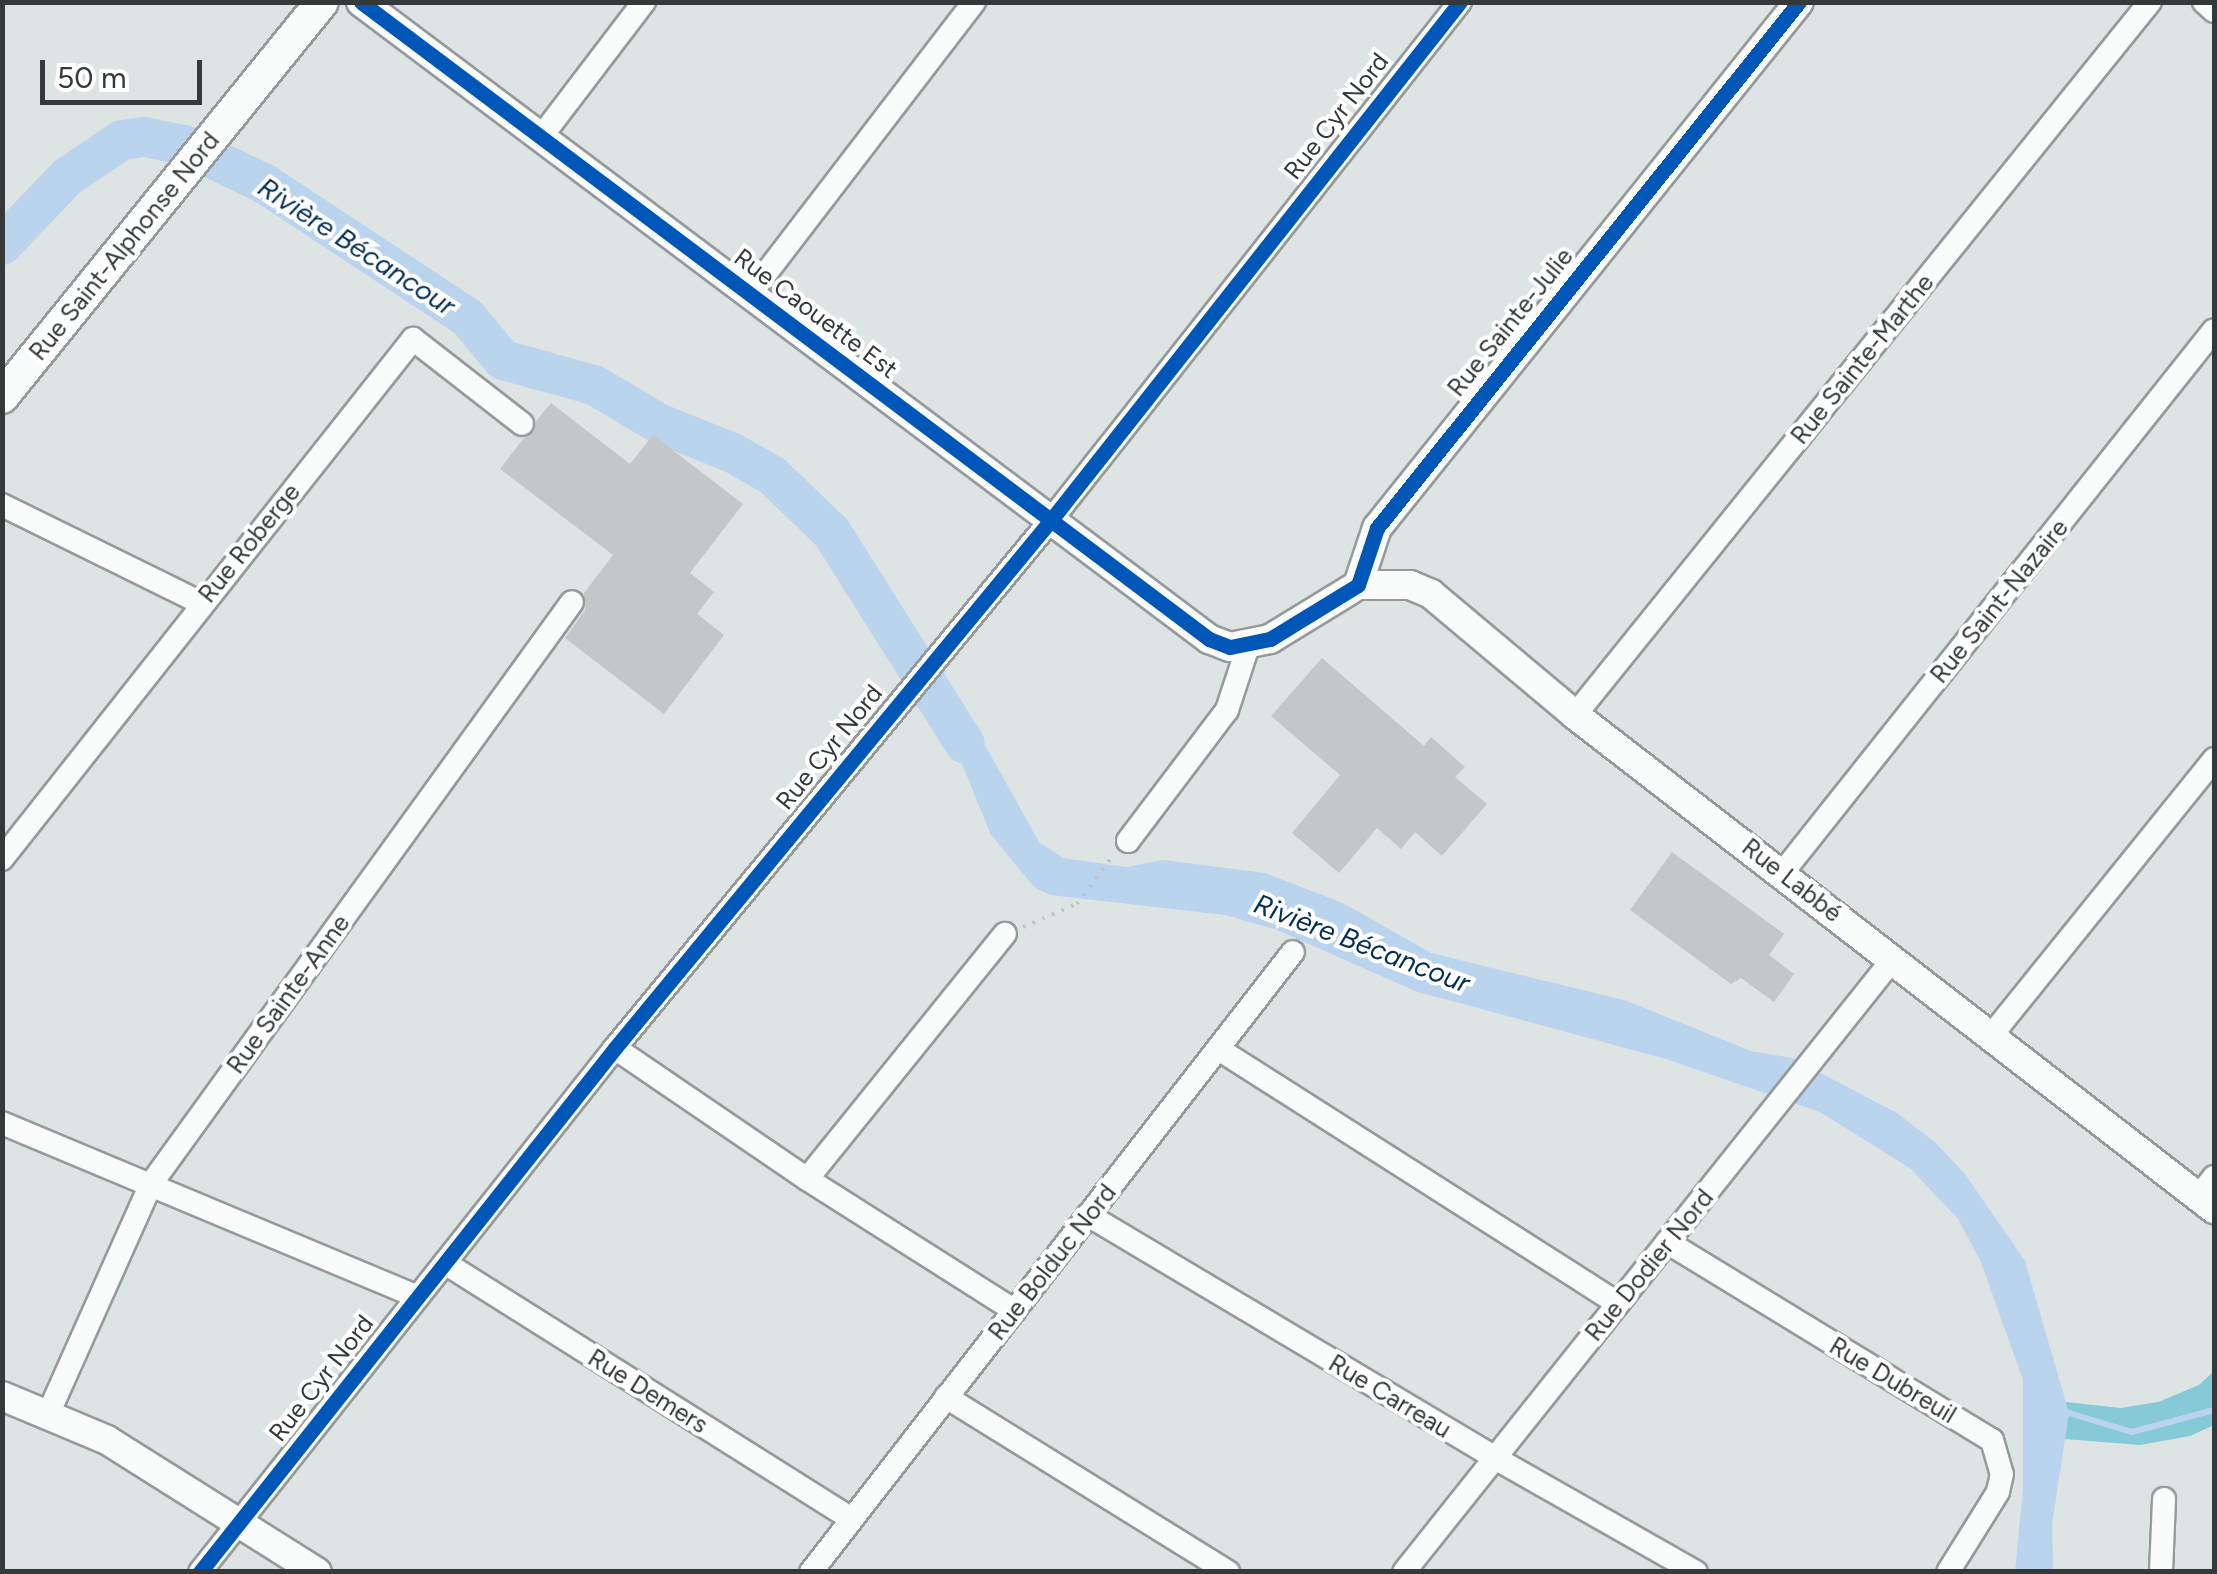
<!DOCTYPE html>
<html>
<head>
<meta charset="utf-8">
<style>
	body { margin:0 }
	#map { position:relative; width:2217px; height:1574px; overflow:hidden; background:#dee3e4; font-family:Figtree,sans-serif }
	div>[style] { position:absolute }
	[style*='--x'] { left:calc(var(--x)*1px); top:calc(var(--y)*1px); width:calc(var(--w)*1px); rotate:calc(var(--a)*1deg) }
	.forest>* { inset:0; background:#86c9d7 }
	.water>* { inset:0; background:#bad4ee }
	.stream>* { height:6px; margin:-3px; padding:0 3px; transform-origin:3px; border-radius:3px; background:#bad4ee }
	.river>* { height:40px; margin:-20px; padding:0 20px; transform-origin:20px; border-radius:20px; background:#bad4ee }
	.building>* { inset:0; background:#c4c7c8 }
	.path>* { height:4px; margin-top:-2px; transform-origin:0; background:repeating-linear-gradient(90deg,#c0c1c3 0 2.5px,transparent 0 10.5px) }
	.roads { filter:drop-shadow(2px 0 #969a9a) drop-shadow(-2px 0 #969a9a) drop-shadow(0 2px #969a9a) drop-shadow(0 -2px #969a9a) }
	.minor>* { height:22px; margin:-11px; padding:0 11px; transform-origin:11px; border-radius:11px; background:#fafbfb }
	.tertiary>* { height:28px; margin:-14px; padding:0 14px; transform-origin:14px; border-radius:14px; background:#fafbfb }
	.secondary>* { height:32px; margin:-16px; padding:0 16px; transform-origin:16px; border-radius:16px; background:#fafbfb }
	.cycleway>* { height:15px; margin:-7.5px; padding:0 7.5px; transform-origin:7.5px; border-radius:7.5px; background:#0057b8 }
	span { translate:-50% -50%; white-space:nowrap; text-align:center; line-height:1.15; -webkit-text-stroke:8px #fff; paint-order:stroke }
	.street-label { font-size:25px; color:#35393a }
	.water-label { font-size:28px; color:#032f55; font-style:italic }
	.frame { position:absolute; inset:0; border:5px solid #35393a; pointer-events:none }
	.scale { position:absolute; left:40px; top:60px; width:162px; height:45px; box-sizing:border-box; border:5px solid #35393a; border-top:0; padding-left:12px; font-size:30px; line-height:35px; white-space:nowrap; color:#35393a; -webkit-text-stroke:8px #fff; paint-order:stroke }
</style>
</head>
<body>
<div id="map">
	<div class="forest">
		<i style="clip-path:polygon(2214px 1371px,2214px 1425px,2190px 1436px,2140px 1445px,2065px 1439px,2066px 1402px,2121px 1408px,2158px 1402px,2199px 1385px)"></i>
	</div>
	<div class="water">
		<i style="clip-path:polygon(956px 693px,1039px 842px,1063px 858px,1126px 867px,1163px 860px,1265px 873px,1343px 903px,1431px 953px,1627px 1001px,1751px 1051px,1792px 1058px,1897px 1113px,1936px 1143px,1965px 1174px,2025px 1261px,2069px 1413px,2052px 1524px,2053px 1571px,2015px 1571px,2023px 1489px,2023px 1380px,1980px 1260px,1958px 1219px,1911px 1169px,1820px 1112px,1666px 1059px,1415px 991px,1275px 929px,1225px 915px,1050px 895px,1034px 887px,991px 835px,936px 701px)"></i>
	</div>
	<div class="stream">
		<i style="--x:2062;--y:1415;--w:7;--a:-16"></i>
		<i style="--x:2069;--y:1413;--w:66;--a:16.8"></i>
		<i style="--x:2132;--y:1432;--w:85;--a:-15"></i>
	</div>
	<div class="river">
		<i style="--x:2;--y:245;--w:94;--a:-46.3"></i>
		<i style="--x:67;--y:177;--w:66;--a:-33.9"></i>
		<i style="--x:122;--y:140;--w:22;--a:-8"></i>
		<i style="--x:144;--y:137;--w:41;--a:11.3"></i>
		<i style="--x:184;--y:145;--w:90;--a:25.7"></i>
		<i style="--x:265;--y:184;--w:243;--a:33.4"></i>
		<i style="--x:468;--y:318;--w:55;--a:50.2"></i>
		<i style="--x:503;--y:360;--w:94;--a:15.4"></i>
		<i style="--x:594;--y:385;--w:74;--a:30.7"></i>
		<i style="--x:658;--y:423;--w:81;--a:21.8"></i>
		<i style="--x:733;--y:453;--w:46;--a:29.9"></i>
		<i style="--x:773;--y:476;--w:82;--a:44"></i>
		<i style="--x:832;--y:533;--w:249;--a:57.8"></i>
	</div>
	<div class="building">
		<i style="clip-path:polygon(551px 403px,630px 464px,653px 435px,743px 504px,690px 573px,714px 592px,697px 614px,724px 635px,664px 714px,565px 638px,585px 610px,584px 593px,613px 555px,500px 469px,523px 439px,534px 432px,536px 421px)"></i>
		<i style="clip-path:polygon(1322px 658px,1424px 746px,1431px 737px,1465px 767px,1455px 777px,1487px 804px,1442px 856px,1415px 832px,1401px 849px,1377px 828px,1339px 873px,1292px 833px,1340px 775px,1271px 716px)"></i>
		<i style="clip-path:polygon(1672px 852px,1784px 934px,1769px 955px,1794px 974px,1774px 1002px,1741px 978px,1731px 984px,1630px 910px)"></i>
	</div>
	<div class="path">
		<i style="--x:1023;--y:927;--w:59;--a:-23.1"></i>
		<i style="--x:1077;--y:904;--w:62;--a:-53.5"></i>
	</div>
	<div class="roads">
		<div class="minor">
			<i style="--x:2204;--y:2;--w:13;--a:42"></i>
			<i style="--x:541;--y:137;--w:170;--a:-52.7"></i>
			<i style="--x:750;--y:294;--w:368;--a:-52.5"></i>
			<i style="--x:2;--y:505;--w:222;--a:26.2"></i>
			<i style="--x:1575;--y:715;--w:916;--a:-51.12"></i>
			<i style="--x:1128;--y:841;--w:164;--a:-52.9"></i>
			<i style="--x:1227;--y:710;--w:67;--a:-71.8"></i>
			<i style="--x:2;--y:859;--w:663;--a:-51.68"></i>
			<i style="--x:413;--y:339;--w:138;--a:37.9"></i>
			<i style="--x:1783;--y:872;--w:692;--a:-51.51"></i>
			<i style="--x:1990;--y:1037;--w:357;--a:-51.1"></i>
			<i style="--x:615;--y:1048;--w:232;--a:34.3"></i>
			<i style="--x:807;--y:1179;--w:246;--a:32.4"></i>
			<i style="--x:1220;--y:1050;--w:472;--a:32.5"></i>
			<i style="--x:2;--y:1123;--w:450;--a:22.7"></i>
			<i style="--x:807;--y:1179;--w:315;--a:-51.1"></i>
			<i style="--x:2199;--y:1196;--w:24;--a:-52"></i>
			<i style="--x:1088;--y:1215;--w:474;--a:30.8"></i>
			<i style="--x:1495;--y:1458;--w:231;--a:29.6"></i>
			<i style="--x:1667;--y:1242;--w:381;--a:31.4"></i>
			<i style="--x:1992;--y:1440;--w:35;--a:74"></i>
			<i style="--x:2002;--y:1474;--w:18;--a:103"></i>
			<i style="--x:1998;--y:1492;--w:94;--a:122"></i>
			<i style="--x:445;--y:1263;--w:480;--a:32.2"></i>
			<i style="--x:946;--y:1397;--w:332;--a:31.8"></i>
			<i style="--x:49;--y:1412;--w:250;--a:-65.9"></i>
			<i style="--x:151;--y:1184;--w:718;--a:-54.12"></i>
			<i style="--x:200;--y:1572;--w:668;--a:-51.62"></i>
			<i style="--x:615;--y:1048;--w:685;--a:-50.45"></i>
			<i style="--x:1051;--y:520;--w:660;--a:-51.71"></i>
			<i style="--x:811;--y:1572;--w:785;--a:-52.14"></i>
			<i style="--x:1404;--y:1572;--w:784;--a:-51.42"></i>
			<i style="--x:2161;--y:1572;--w:73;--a:-87.6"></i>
		</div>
		<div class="tertiary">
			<i style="--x:361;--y:2;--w:1061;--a:36.91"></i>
			<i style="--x:1209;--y:639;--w:22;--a:21"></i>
			<i style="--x:1230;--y:647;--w:41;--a:-11.3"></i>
			<i style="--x:1270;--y:639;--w:103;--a:-31.5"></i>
			<i style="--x:1358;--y:585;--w:60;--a:-71.6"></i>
			<i style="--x:1377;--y:528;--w:674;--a:-51.26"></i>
			<i style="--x:1358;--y:585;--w:52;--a:0"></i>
			<i style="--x:1410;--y:585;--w:23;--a:23"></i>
			<i style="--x:1431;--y:594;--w:188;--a:40"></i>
			<i style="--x:1575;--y:715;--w:808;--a:37.71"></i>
			<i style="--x:2;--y:1396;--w:114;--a:22.7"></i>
			<i style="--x:107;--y:1440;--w:248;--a:32.2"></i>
		</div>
		<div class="secondary">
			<i style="--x:2;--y:397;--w:508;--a:-50.99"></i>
		</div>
	</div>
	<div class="cycleway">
		<i style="--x:361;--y:2;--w:1061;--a:36.91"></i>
		<i style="--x:1209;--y:639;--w:22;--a:21"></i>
		<i style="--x:1230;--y:647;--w:41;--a:-11.3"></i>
		<i style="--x:1270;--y:639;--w:103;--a:-31.5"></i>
		<i style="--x:1358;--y:585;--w:60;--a:-71.6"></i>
		<i style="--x:1377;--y:528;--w:674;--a:-51.26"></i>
		<i style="--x:200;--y:1572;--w:668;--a:-51.62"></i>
		<i style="--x:615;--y:1048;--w:685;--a:-50.45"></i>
		<i style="--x:1051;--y:520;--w:660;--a:-51.71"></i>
	</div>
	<div class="street-label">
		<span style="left:1336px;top:116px;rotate:-52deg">Rue Cyr Nord</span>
		<span style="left:124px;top:246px;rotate:-51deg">Rue Saint-Alphonse Nord</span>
		<span style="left:816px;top:313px;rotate:37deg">Rue Caouette Est</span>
		<span style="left:1510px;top:322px;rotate:-51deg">Rue Sainte-Julie</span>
		<span style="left:1862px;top:359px;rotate:-51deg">Rue Sainte-Marthe</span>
		<span style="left:249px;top:543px;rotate:-51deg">Rue Roberge</span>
		<span style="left:1999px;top:601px;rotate:-51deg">Rue Saint-Nazaire</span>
		<span style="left:829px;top:747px;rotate:-51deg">Rue Cyr Nord</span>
		<span style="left:1792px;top:880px;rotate:38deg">Rue Labbé</span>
		<span style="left:288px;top:994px;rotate:-54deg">Rue Sainte-Anne</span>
		<span style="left:1052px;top:1262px;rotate:-52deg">Rue Bolduc Nord</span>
		<span style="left:1649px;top:1265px;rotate:-51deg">Rue Dodier Nord</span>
		<span style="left:321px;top:1378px;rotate:-52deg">Rue Cyr Nord</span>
		<span style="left:1893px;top:1380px;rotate:31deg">Rue Dubreuil</span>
		<span style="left:648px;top:1391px;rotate:32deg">Rue Demers</span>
		<span style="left:1390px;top:1396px;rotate:31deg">Rue Carreau</span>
	</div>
	<div class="water-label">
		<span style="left:357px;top:246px;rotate:33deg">Rivière Bécancour</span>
		<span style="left:1362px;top:943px;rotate:21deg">Rivière Bécancour</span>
	</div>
	<div class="frame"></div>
	<div class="scale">50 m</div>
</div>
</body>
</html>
